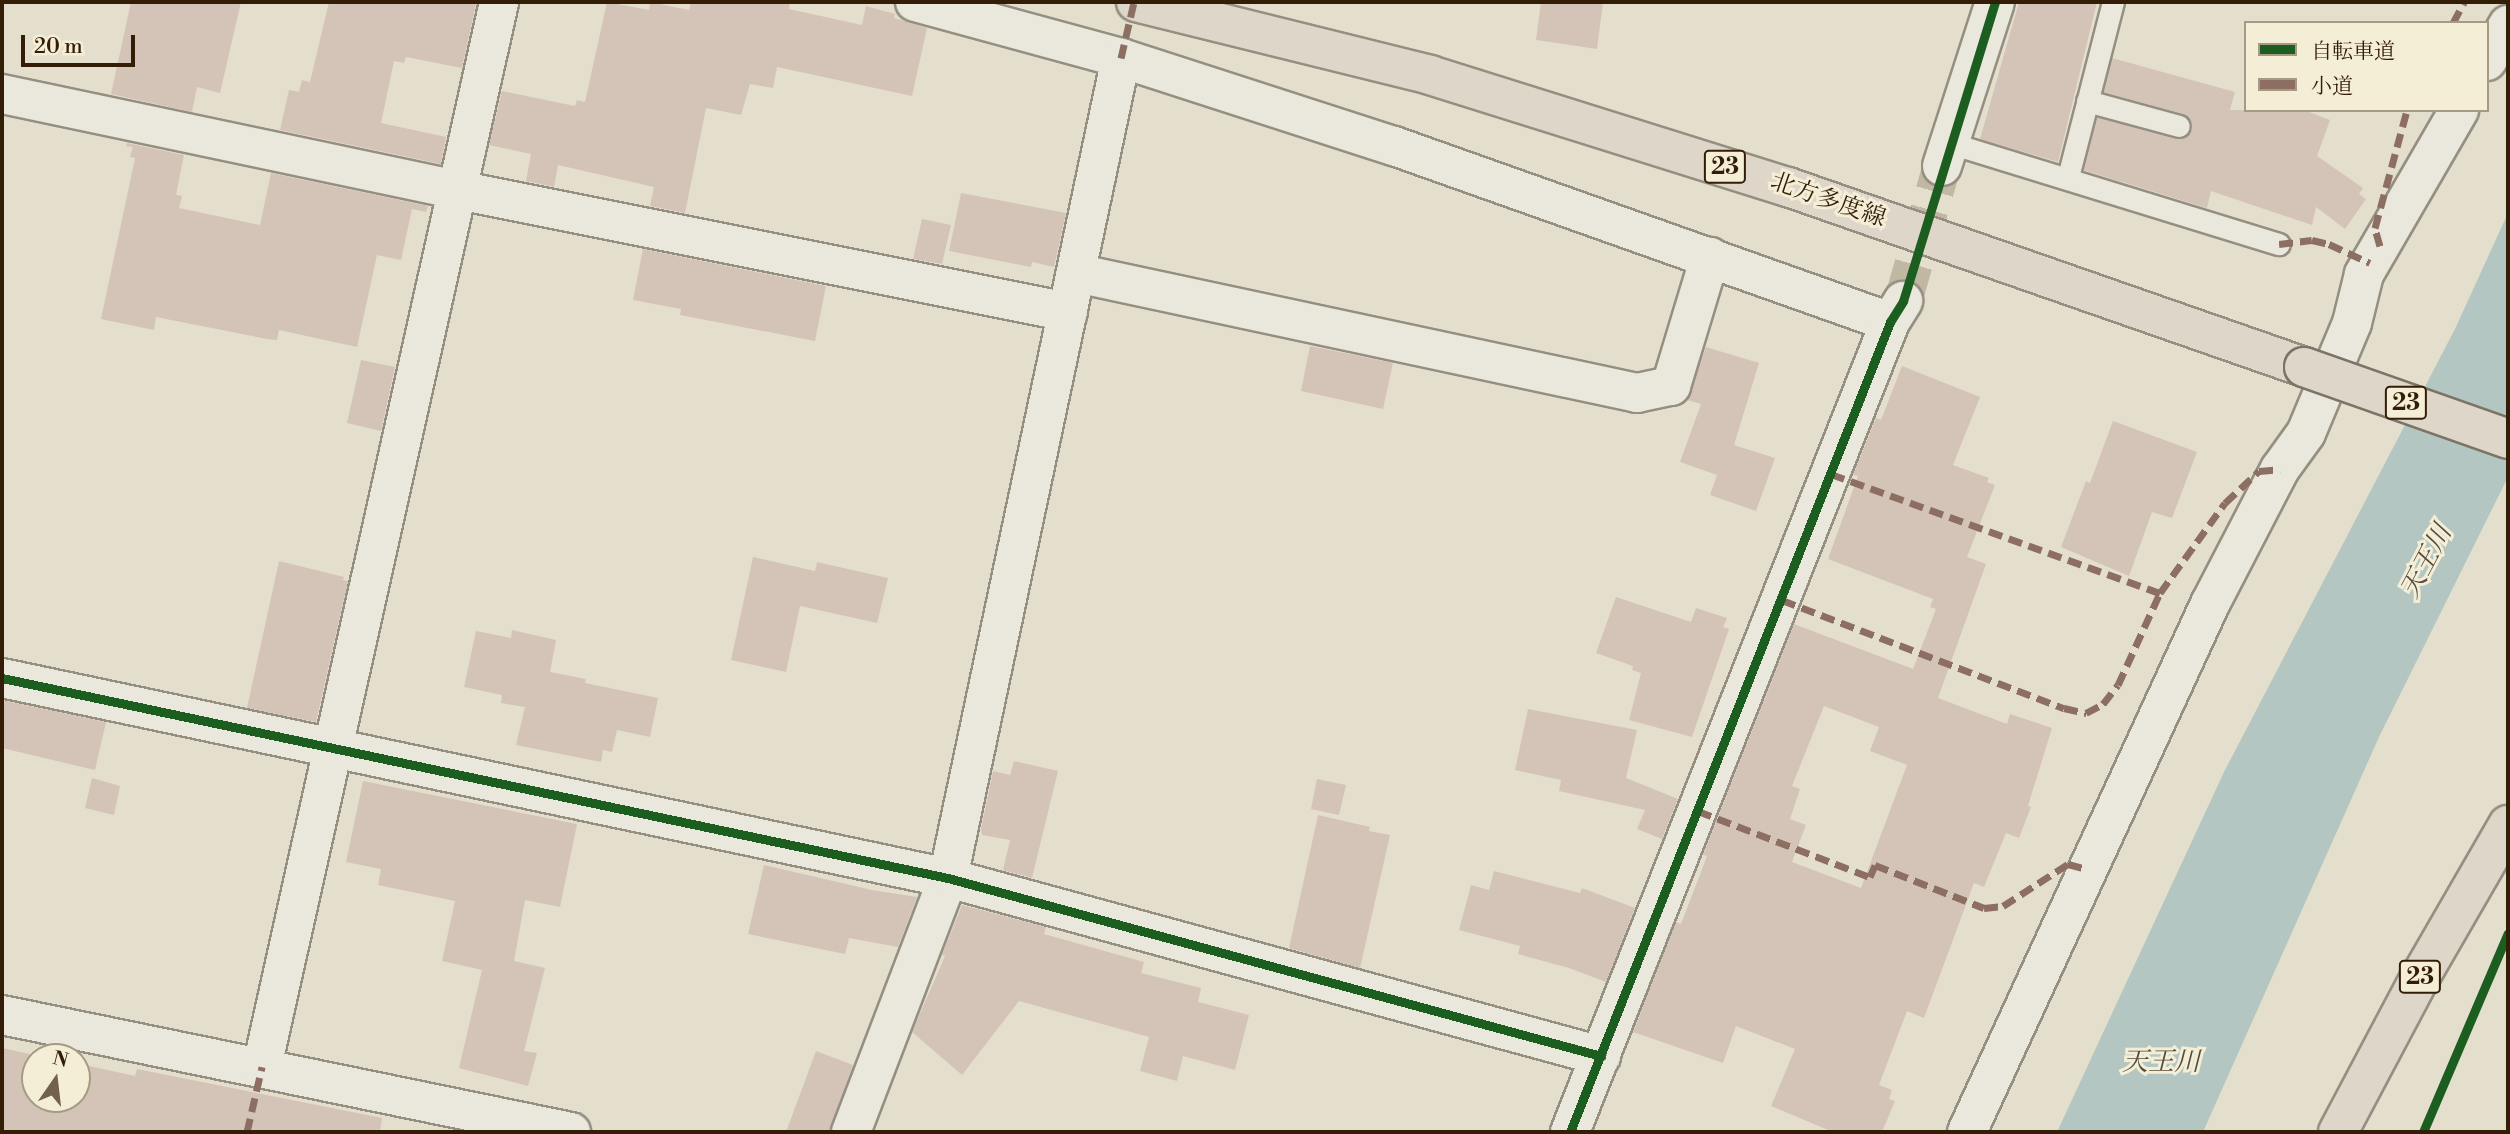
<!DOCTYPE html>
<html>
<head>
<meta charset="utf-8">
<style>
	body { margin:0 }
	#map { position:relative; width:2510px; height:1134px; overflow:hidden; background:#e4dfcc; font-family:"Libre Bodoni","Noto Serif JP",serif }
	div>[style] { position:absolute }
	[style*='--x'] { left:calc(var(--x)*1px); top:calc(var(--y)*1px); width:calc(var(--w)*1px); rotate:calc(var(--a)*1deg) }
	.water>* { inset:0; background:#b3c6c2 }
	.building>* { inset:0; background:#d4c4b7 }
	.minor-tunnel>* { height:38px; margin-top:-19px; transform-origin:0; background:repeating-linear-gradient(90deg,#c1b8a4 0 38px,transparent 0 57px) }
	.roads { filter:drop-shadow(2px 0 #948f81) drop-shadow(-2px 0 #948f81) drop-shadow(0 2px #948f81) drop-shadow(0 -2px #948f81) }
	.service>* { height:21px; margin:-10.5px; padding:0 10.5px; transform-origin:10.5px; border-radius:10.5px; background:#eae7dd }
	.minor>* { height:38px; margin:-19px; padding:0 19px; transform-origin:19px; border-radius:19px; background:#eae7dd }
	.primary>* { height:38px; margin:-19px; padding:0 19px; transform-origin:19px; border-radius:19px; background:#ddd6c9 }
	.bridges { filter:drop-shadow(2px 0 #7b7467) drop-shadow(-2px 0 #7b7467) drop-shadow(0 2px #7b7467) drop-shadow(0 -2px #7b7467) }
	.primary-bridge>* { height:38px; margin:-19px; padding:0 19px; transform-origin:19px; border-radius:19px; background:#ddd6c9 }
	.quiet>* { height:7px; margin-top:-3.5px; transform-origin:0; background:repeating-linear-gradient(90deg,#8d6e63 0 14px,transparent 0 21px) }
	.cycleway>* { height:9px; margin:-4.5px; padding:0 4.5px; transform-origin:4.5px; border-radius:4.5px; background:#1b5e20 }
	span { translate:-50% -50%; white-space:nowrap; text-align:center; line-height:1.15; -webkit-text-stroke:6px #f4eed7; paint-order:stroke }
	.shield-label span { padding:2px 5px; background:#f4eed7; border:2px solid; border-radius:5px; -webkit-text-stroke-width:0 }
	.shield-label { font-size:23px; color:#341d06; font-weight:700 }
	.street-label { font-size:24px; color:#341d06 }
	.water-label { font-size:26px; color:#544d3d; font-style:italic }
	.frame { position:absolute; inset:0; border:4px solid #341d06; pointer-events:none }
	.legend { position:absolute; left:2244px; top:21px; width:245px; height:91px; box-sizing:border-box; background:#f4eed7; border:2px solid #a79a83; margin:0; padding:9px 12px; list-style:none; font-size:21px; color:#341d06 }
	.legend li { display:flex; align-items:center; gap:14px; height:35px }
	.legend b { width:35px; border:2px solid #a79a83 }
	.north { position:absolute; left:21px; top:1043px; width:70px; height:70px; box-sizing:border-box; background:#f4eed7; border:2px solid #a79a83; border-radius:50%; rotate:14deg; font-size:19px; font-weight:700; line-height:28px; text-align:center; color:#341d06 }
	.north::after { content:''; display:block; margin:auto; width:24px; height:32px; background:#72614b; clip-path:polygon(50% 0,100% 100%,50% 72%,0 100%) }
	.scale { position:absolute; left:21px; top:35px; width:114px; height:32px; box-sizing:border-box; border:4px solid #341d06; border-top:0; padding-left:9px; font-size:21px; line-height:24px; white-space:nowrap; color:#341d06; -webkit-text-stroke:5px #f4eed7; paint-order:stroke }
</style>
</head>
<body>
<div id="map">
	<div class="water">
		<i style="clip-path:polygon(2508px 213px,2508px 477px,2379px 737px,2203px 1132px,2057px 1132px,2224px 772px,2455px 329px)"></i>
	</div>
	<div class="building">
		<i style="clip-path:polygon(131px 2px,241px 2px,220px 93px,197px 87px,192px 112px,111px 94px)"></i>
		<i style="clip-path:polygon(329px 2px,476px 4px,462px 68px,406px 57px,404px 63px,394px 61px,381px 123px,446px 137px,441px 164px,280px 130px,289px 90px,299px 92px,302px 80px,310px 82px)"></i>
		<i style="clip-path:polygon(607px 2px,649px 10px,650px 2px,689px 10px,691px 2px,790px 2px,789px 9px,862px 25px,866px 6px,895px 14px,894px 18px,927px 28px,912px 96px,777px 67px,773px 88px,750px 84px,741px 115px,706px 108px,685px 213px,650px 206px,654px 187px,558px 165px,554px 187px,526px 181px,531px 154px,489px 145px,502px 91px,575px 106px,577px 100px,585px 102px)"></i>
		<i style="clip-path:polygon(1541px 2px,1603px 2px,1597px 49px,1536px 40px)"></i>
		<i style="clip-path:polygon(2019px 2px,2097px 2px,2058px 162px,1980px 139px)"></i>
		<i style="clip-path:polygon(2112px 58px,2235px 92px,2230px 110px,2304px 110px,2330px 120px,2317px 156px,2363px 188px,2359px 194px,2366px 199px,2345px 229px,2316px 207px,2312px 225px,2211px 191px,2207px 208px,2083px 170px,2097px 117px,2176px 139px,2188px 136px,2192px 129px,2191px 122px,2183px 114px,2103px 92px)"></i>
		<i style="clip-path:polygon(127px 143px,184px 155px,176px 195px,182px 196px,179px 208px,260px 225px,271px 173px,428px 206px,426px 212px,412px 209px,401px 260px,377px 255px,357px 347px,279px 330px,277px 340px,267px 339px,156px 317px,154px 330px,101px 319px,135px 158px,130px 157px,133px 147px,126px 146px)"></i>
		<i style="clip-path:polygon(961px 193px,1066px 213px,1054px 267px,1032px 262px,1031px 267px,949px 251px)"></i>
		<i style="clip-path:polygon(922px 219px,951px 225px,942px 264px,913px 259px)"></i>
		<i style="clip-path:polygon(643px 249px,826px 286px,815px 341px,680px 315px,681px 309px,633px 300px)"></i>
		<i style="clip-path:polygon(1310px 346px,1393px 363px,1383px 409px,1301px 391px)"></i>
		<i style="clip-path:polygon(1706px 347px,1759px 363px,1734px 445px,1775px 458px,1756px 511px,1710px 495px,1717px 475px,1680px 462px,1701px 404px,1687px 400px)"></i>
		<i style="clip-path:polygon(361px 360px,395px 367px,381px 431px,347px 423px)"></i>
		<i style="clip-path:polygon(evenodd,1902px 366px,1980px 397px,1953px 465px,1989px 478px,1987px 482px,1995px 485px,1967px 557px,1986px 564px,1938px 698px,2007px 724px,2010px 714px,2052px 728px,2028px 806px,2031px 807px,2019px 838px,2006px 833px,1984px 887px,1974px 883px,1924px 1018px,1907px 1011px,1879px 1085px,1892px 1090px,1889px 1099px,1895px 1101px,1882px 1132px,1833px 1132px,1771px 1106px,1795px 1049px,1736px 1026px,1723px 1063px,1633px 1032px,1676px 922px,1681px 924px,1707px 856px,1703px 855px,1794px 624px,1913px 669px,1936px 609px,1930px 607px,1933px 599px,1828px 559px,1858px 476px,1853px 475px,1876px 418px,1881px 420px,1902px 366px,1824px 706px,1879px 727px,1870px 751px,1907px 765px,1861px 888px,1792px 862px,1806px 825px,1790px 819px,1800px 789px,1792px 786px,1824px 706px)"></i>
		<i style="clip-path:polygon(2113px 421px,2197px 452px,2172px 518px,2152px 512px,2129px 576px,2061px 547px,2086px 481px,2090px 483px)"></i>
		<i style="clip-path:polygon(753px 557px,815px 571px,817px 562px,888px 578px,877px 623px,800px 606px,786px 672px,731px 660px)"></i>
		<i style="clip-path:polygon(279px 561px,344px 577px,343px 580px,348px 581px,316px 722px,247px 708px)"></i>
		<i style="clip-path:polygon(1616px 597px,1691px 622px,1696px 608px,1727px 618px,1723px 627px,1729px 629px,1692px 737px,1629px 720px,1641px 673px,1632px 670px,1633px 666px,1596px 653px)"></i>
		<i style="clip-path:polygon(512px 630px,556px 640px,550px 672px,586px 679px,585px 683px,658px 698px,650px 737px,617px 730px,612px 752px,603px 750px,601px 762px,516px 745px,525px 707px,501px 703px,502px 695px,464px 687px,476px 631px,511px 638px)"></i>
		<i style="clip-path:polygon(2px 700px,106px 722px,95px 770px,2px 748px)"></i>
		<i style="clip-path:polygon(1528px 709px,1637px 730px,1626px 778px,1678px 799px,1662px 839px,1637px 829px,1645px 810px,1559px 791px,1561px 780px,1515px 770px)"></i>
		<i style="clip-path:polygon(1014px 761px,1058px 771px,1032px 878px,1003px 870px,1010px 840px,982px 835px,981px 829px,993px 771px,1010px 775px)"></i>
		<i style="clip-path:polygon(92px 778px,120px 786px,114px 815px,85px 808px)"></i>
		<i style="clip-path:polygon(1317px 779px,1346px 785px,1339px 815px,1311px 809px)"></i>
		<i style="clip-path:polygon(363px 781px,577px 824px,560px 907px,525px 900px,514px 961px,545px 968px,524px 1051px,537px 1053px,528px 1086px,459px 1068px,482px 970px,442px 961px,455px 901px,378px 885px,381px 869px,346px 862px)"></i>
		<i style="clip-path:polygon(1318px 815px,1370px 827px,1369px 831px,1390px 835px,1360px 968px,1289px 948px)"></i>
		<i style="clip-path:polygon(764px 865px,872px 890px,917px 897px,898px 947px,849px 938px,845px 954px,748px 934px)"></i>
		<i style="clip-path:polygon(1494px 871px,1580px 893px,1582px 888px,1635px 908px,1606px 982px,1569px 968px,1518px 954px,1520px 946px,1459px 930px,1471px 885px,1489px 890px)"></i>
		<i style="clip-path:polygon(962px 905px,1046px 927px,1044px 934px,1144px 962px,1141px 973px,1201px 988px,1198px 1002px,1249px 1015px,1235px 1070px,1183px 1056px,1177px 1081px,1140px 1071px,1149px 1037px,1019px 1001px,962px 1075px,912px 1032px,945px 956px,942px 955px)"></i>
		<i style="clip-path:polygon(evenodd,46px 1046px,82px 1054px,80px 1064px,135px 1076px,137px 1069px,382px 1118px,380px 1132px,2px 1132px,2px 1048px,44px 1057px,46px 1046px,35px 1057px,77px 1057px,77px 1099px,35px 1099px,35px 1057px)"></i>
		<i style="clip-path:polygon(816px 1051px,853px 1065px,830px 1132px,786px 1132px)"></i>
	</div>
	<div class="minor-tunnel">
		<i style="--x:1903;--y:301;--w:141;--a:-73.9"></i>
	</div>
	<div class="roads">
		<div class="service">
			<i style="--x:2087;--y:101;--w:95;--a:15.2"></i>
			<i style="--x:1950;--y:143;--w:344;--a:17.1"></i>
			<i style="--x:2068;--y:177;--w:181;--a:-75.6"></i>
		</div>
		<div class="minor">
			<i style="--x:915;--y:2;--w:213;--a:15.2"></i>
			<i style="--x:1121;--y:58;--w:287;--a:17.9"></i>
			<i style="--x:1394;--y:146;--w:526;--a:19.54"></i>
			<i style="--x:2487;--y:61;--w:42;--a:-59.7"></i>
			<i style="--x:2;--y:94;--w:466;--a:11.9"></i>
			<i style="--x:458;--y:190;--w:622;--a:11.31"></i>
			<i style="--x:1942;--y:166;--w:172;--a:-72.1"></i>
			<i style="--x:1076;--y:273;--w:574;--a:12.07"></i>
			<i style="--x:1637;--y:393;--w:35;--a:-12"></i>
			<i style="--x:1671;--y:386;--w:135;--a:-73.2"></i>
			<i style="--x:2;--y:678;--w:967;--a:11.94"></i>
			<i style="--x:948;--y:878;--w:677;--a:15.25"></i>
			<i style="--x:2;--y:1015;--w:581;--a:11.62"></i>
			<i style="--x:262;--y:1067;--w:1091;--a:-77.45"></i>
			<i style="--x:851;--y:1132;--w:272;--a:-69.1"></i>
			<i style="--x:948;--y:878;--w:838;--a:-78.09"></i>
			<i style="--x:1570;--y:1132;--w:871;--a:-68.44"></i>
			<i style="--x:1890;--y:322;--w:25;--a:-58"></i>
			<i style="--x:1967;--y:1132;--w:581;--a:-65.29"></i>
			<i style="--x:2210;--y:604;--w:152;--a:-62.6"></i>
			<i style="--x:2280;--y:469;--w:44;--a:-54.2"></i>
			<i style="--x:2306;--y:433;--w:119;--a:-67.3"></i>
			<i style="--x:2352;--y:323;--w:50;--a:-76.2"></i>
			<i style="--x:2364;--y:274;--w:190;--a:-59.9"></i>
		</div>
		<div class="primary">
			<i style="--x:1136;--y:2;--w:303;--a:13.9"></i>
			<i style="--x:1430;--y:75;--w:375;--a:17.4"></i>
			<i style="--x:1788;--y:187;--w:546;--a:19.23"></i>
			<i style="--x:2338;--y:1132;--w:173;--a:-62.1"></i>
			<i style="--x:2419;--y:979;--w:178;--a:-60"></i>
		</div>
	</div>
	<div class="bridges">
		<div class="primary-bridge">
			<i style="--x:2304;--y:367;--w:216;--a:19.4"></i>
		</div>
	</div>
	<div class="quiet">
		<i style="--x:2453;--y:23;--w:24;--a:-62"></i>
		<i style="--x:1121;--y:58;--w:57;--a:-76.9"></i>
		<i style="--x:2279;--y:244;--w:33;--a:-7"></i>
		<i style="--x:2312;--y:240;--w:17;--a:13"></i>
		<i style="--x:2329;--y:244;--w:45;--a:24.9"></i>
		<i style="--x:2380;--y:246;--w:19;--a:-106"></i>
		<i style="--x:2375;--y:228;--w:122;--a:-74.8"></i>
		<i style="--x:1831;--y:474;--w:350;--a:19.9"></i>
		<i style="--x:1782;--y:600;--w:302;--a:21"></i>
		<i style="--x:2064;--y:708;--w:23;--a:13"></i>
		<i style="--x:2086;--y:713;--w:19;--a:-28"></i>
		<i style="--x:2103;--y:704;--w:24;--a:-52"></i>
		<i style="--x:2118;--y:685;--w:101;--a:-65.5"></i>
		<i style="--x:2160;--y:593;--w:111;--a:-54.2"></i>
		<i style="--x:2225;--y:503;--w:47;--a:-43.3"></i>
		<i style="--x:2259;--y:471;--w:21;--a:-5"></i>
		<i style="--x:1698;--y:811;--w:184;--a:21"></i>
		<i style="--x:1870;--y:877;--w:13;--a:-67"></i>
		<i style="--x:1875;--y:865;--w:117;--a:21.5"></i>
		<i style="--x:1984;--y:908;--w:19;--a:-6"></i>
		<i style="--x:2003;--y:906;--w:77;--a:-32.9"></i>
		<i style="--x:2068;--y:864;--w:20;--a:15"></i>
		<i style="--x:247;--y:1132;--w:67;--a:-77"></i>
	</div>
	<div class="cycleway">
		<i style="--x:2;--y:678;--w:967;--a:11.94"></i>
		<i style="--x:948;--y:878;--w:677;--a:15.25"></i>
		<i style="--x:1570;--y:1132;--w:871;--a:-68.44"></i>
		<i style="--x:1890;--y:322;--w:25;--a:-58"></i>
		<i style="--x:1903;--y:301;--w:313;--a:-72.9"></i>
		<i style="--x:2423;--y:1132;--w:216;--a:-66.9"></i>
	</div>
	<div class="shield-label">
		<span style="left:1725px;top:167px">23</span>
		<span style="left:2406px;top:403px">23</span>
		<span style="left:2420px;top:977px">23</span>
	</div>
	<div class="street-label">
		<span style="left:1828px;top:201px;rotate:19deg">北方多度線</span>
	</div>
	<div class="water-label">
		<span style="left:2427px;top:562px;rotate:-62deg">天王川</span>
		<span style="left:2161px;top:1063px">天王川</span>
	</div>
	<div class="frame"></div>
	<ul class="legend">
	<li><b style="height:9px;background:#1b5e20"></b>自転車道</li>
	<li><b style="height:9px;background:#8d6e63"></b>小道</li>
	</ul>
	<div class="north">N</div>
	<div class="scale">20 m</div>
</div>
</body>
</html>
